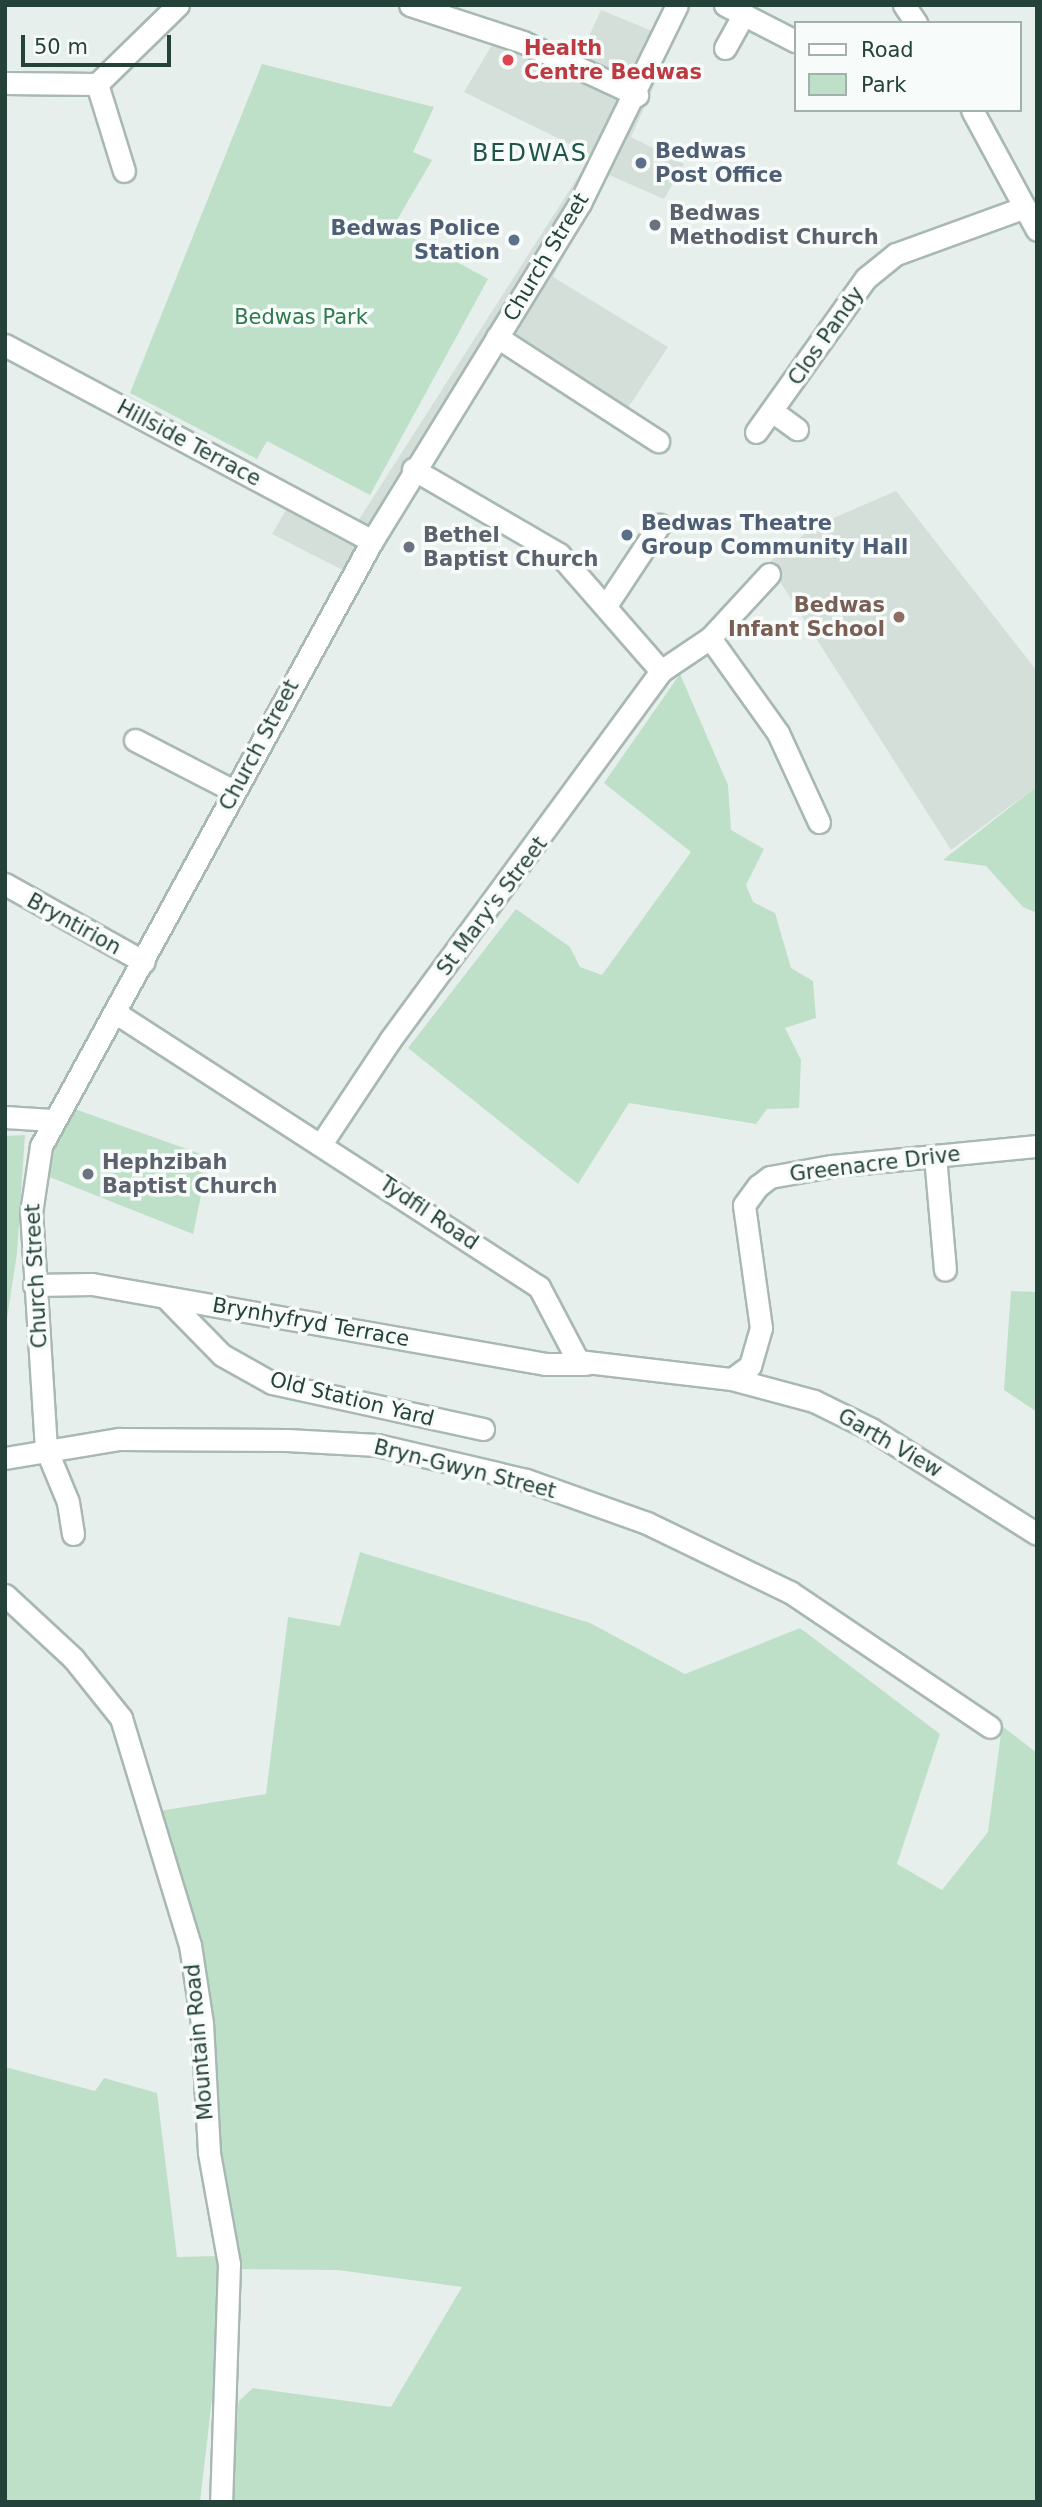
<!DOCTYPE html>
<html>
<head>
<meta charset="utf-8">
<style>
	body { margin:0 }
	#map { position:relative; width:1042px; height:2507px; overflow:hidden; background:#e6efeb; font-family:"DejaVu Sans",sans-serif }
	div>[style] { position:absolute }
	[style*='--x'] { left:calc(var(--x)*1px); top:calc(var(--y)*1px); width:calc(var(--w)*1px); rotate:calc(var(--a)*1deg) }
	.built>* { inset:0; background:#d4dfda }
	.green>* { inset:0; background:#bfe0c8 }
	.roads { filter:drop-shadow(2px 0 #a8b8b2) drop-shadow(-2px 0 #a8b8b2) drop-shadow(0 2px #a8b8b2) drop-shadow(0 -2px #a8b8b2) }
	.street>* { height:21px; margin:-10.5px; padding:0 10.5px; transform-origin:10.5px; border-radius:10.5px; background:#fff }
	.secondary>* { height:21px; margin:-10.5px; padding:0 10.5px; transform-origin:10.5px; border-radius:10.5px; background:#fff }
	.dots>* { width:19px; height:19px; translate:-50% -50%; box-sizing:border-box; border:4px solid #f7fbf9; border-radius:50% }
	span { translate:-50% -50%; white-space:nowrap; text-align:center; line-height:1.15; -webkit-text-stroke:7px #f7fbf9; paint-order:stroke }
	.health-label { font-size:21px; color:#be3a42; font-weight:700 }
	.left { translate:0 -50%; text-align:left }
	.service-label { font-size:21px; color:#4e5e75; font-weight:700 }
	.right { translate:-100% -50%; text-align:right }
	.worship-label { font-size:21px; color:#5b616d; font-weight:700 }
	.street-label { font-size:21px; color:#24423a }
	.park-label { font-size:21px; color:#2d7a4b }
	.education-label { font-size:21px; color:#785e54; font-weight:700 }
	.quarter-label { font-size:24px; color:#1f5548; letter-spacing:2px }
	.frame { position:absolute; inset:0; border:7px solid #24423a; pointer-events:none }
	.legend { position:absolute; left:794px; top:21px; width:228px; height:91px; box-sizing:border-box; background:#f7fbf9; border:2px solid #a3b1ad; margin:0; padding:9px 12px; list-style:none; font-size:21px; color:#24423a }
	.legend li { display:flex; align-items:center; gap:14px; height:35px }
	.legend b { width:35px; border:2px solid #a3b1ad }
	.scale { position:absolute; left:21px; top:35px; width:150px; height:32px; box-sizing:border-box; border:4px solid #24423a; border-top:0; padding-left:9px; font-size:21px; line-height:24px; white-space:nowrap; color:#24423a; -webkit-text-stroke:5px #f7fbf9; paint-order:stroke }
</style>
</head>
<body>
<div id="map">
	<div class="built">
		<i style="clip-path:polygon(669px 5px,690px 5px,631px 137px,684px 164px,664px 199px,607px 174px,553px 277px,668px 347px,618px 423px,500px 349px,362px 580px,272px 534px,299px 488px,358px 521px,592px 155px,464px 92px,495px 40px,572px 74px,601px 10px,657px 33px)"></i>
		<i style="clip-path:polygon(896px 491px,1037px 671px,1037px 786px,951px 850px,768px 563px,815px 526px)"></i>
	</div>
	<div class="green">
		<i style="clip-path:polygon(262px 64px,434px 107px,413px 152px,432px 160px,393px 227px,488px 279px,370px 495px,267px 441px,257px 459px,130px 393px)"></i>
		<i style="clip-path:polygon(680px 674px,728px 785px,731px 830px,764px 849px,746px 885px,753px 902px,775px 913px,791px 968px,813px 981px,816px 1018px,785px 1028px,801px 1060px,799px 1108px,767px 1109px,756px 1124px,629px 1103px,578px 1184px,408px 1048px,516px 909px,570px 947px,580px 967px,602px 975px,691px 852px,604px 783px)"></i>
		<i style="clip-path:polygon(1037px 786px,1037px 913px,1023px 907px,986px 866px,943px 860px)"></i>
		<i style="clip-path:polygon(72px 1108px,209px 1157px,193px 1234px,42px 1174px)"></i>
		<i style="clip-path:polygon(25px 1135px,17px 1253px,5px 1332px,5px 1136px)"></i>
		<i style="clip-path:polygon(1011px 1291px,1037px 1292px,1037px 1412px,1004px 1390px)"></i>
		<i style="clip-path:polygon(360px 1552px,590px 1623px,685px 1674px,800px 1628px,940px 1734px,897px 1864px,942px 1890px,988px 1832px,1002px 1726px,1037px 1753px,1037px 2502px,228px 2502px,239px 2401px,253px 2388px,391px 2407px,462px 2287px,338px 2270px,242px 2269px,214px 2106px,206px 1970px,159px 1811px,266px 1794px,288px 1617px,340px 1626px)"></i>
		<i style="clip-path:polygon(5px 2067px,95px 2091px,104px 2078px,157px 2093px,177px 2257px,218px 2256px,220px 2330px,200px 2502px,5px 2502px)"></i>
	</div>
	<div class="roads">
		<div class="street">
			<i style="--x:410;--y:5;--w:119;--a:18.1"></i>
			<i style="--x:523;--y:42;--w:126;--a:24.9"></i>
			<i style="--x:725;--y:5;--w:79;--a:27.2"></i>
			<i style="--x:904;--y:5;--w:22;--a:56"></i>
			<i style="--x:725;--y:48;--w:39;--a:-61"></i>
			<i style="--x:5;--y:83;--w:92;--a:0.6"></i>
			<i style="--x:97;--y:84;--w:113;--a:-44.3"></i>
			<i style="--x:97;--y:84;--w:91;--a:72.8"></i>
			<i style="--x:972;--y:110;--w:136;--a:61.6"></i>
			<i style="--x:497;--y:337;--w:192;--a:32.9"></i>
			<i style="--x:772;--y:411;--w:31;--a:36"></i>
			<i style="--x:756;--y:432;--w:189;--a:-54.5"></i>
			<i style="--x:866;--y:278;--w:38;--a:-39"></i>
			<i style="--x:896;--y:254;--w:137;--a:-20"></i>
			<i style="--x:607;--y:604;--w:95;--a:-56.6"></i>
			<i style="--x:710;--y:638;--w:117;--a:54.4"></i>
			<i style="--x:778;--y:733;--w:98;--a:65.3"></i>
			<i style="--x:661;--y:671;--w:59;--a:-34"></i>
			<i style="--x:710;--y:638;--w:87;--a:-47.3"></i>
			<i style="--x:135;--y:740;--w:111;--a:27.3"></i>
			<i style="--x:5;--y:884;--w:159;--a:29.3"></i>
			<i style="--x:116;--y:1013;--w:504;--a:32.93"></i>
			<i style="--x:539;--y:1287;--w:84;--a:62.2"></i>
			<i style="--x:578;--y:1361;--w:155;--a:6.7"></i>
			<i style="--x:732;--y:1379;--w:85;--a:15"></i>
			<i style="--x:814;--y:1401;--w:64;--a:26.2"></i>
			<i style="--x:871;--y:1429;--w:196;--a:32.3"></i>
			<i style="--x:5;--y:1117;--w:48;--a:3.6"></i>
			<i style="--x:323;--y:1141;--w:121;--a:-56.4"></i>
			<i style="--x:390;--y:1040;--w:458;--a:-53.7"></i>
			<i style="--x:661;--y:671;--w:155;--a:-131.1"></i>
			<i style="--x:559;--y:554;--w:169;--a:-149.8"></i>
			<i style="--x:935;--y:1156;--w:114;--a:85"></i>
			<i style="--x:34;--y:1285;--w:58;--a:-1"></i>
			<i style="--x:92;--y:1284;--w:460;--a:10"></i>
			<i style="--x:545;--y:1364;--w:41;--a:0"></i>
			<i style="--x:166;--y:1298;--w:80;--a:45.5"></i>
			<i style="--x:222;--y:1355;--w:57;--a:29.2"></i>
			<i style="--x:272;--y:1383;--w:216;--a:12.3"></i>
			<i style="--x:732;--y:1379;--w:22;--a:-36"></i>
			<i style="--x:750;--y:1366;--w:40;--a:-74"></i>
			<i style="--x:761;--y:1328;--w:124;--a:-97.9"></i>
			<i style="--x:744;--y:1205;--w:24;--a:-54"></i>
			<i style="--x:758;--y:1186;--w:15;--a:-37"></i>
			<i style="--x:770;--y:1177;--w:63;--a:-10.1"></i>
			<i style="--x:832;--y:1166;--w:206;--a:-5.6"></i>
			<i style="--x:5;--y:1458;--w:116;--a:-9.5"></i>
			<i style="--x:119;--y:1439;--w:168;--a:0.3"></i>
			<i style="--x:287;--y:1440;--w:90;--a:3.2"></i>
			<i style="--x:377;--y:1445;--w:153;--a:13.2"></i>
			<i style="--x:526;--y:1480;--w:128;--a:19.6"></i>
			<i style="--x:647;--y:1523;--w:159;--a:25.8"></i>
			<i style="--x:790;--y:1592;--w:241;--a:34"></i>
			<i style="--x:73;--y:1534;--w:32;--a:-99"></i>
			<i style="--x:68;--y:1502;--w:57;--a:-112.5"></i>
			<i style="--x:46;--y:1449;--w:236;--a:-93.6"></i>
			<i style="--x:31;--y:1213;--w:68;--a:-81.5"></i>
			<i style="--x:41;--y:1146;--w:690;--a:-61.32"></i>
			<i style="--x:5;--y:1595;--w:93;--a:42.8"></i>
			<i style="--x:73;--y:1658;--w:77;--a:51.3"></i>
			<i style="--x:121;--y:1718;--w:237;--a:73.1"></i>
			<i style="--x:190;--y:1945;--w:79;--a:81.3"></i>
			<i style="--x:202;--y:2023;--w:130;--a:86.9"></i>
			<i style="--x:209;--y:2153;--w:113;--a:79.8"></i>
			<i style="--x:229;--y:2264;--w:238;--a:91.9"></i>
		</div>
		<div class="secondary">
			<i style="--x:5;--y:345;--w:416;--a:28.1"></i>
			<i style="--x:372;--y:541;--w:397;--a:-58.4"></i>
			<i style="--x:580;--y:203;--w:220;--a:-63.9"></i>
		</div>
	</div>
	<div class="dots">
		<i style="left:508px;top:60px;background:#e0444e"></i>
		<i style="left:641px;top:163px;background:#5c6f8a"></i>
		<i style="left:655px;top:225px;background:#6b7280"></i>
		<i style="left:514px;top:240px;background:#5c6f8a"></i>
		<i style="left:627px;top:535px;background:#5c6f8a"></i>
		<i style="left:409px;top:547px;background:#6b7280"></i>
		<i style="left:899px;top:617px;background:#8d6e63"></i>
		<i style="left:88px;top:1174px;background:#6b7280"></i>
	</div>
	<div class="health-label">
		<span class="left" style="left:524px;top:60px">Health<br>Centre Bedwas</span>
	</div>
	<div class="service-label">
		<span class="left" style="left:655px;top:163px">Bedwas<br>Post Office</span>
		<span class="right" style="left:500px;top:240px">Bedwas Police<br>Station</span>
		<span class="left" style="left:641px;top:535px">Bedwas Theatre<br>Group Community Hall</span>
	</div>
	<div class="worship-label">
		<span class="left" style="left:669px;top:225px">Bedwas<br>Methodist Church</span>
		<span class="left" style="left:423px;top:547px">Bethel<br>Baptist Church</span>
		<span class="left" style="left:102px;top:1174px">Hephzibah<br>Baptist Church</span>
	</div>
	<div class="street-label">
		<span style="left:546px;top:257px;rotate:-59deg">Church Street</span>
		<span style="left:826px;top:336px;rotate:-55deg">Clos Pandy</span>
		<span style="left:189px;top:443px;rotate:28deg">Hillside Terrace</span>
		<span style="left:259px;top:745px;rotate:-62deg">Church Street</span>
		<span style="left:492px;top:906px;rotate:-53deg">St Mary's Street</span>
		<span style="left:74px;top:924px;rotate:29deg">Bryntirion</span>
		<span style="left:875px;top:1164px;rotate:-7deg">Greenacre Drive</span>
		<span style="left:429px;top:1213px;rotate:34deg">Tydfil Road</span>
		<span style="left:36px;top:1276px;rotate:-93deg">Church Street</span>
		<span style="left:311px;top:1322px;rotate:10deg">Brynhyfryd Terrace</span>
		<span style="left:352px;top:1399px;rotate:14deg">Old Station Yard</span>
		<span style="left:890px;top:1443px;rotate:30deg">Garth View</span>
		<span style="left:465px;top:1469px;rotate:14deg">Bryn-Gwyn Street</span>
		<span style="left:199px;top:2042px;rotate:-95deg">Mountain Road</span>
	</div>
	<div class="park-label">
		<span style="left:301px;top:317px">Bedwas Park</span>
	</div>
	<div class="education-label">
		<span class="right" style="left:885px;top:617px">Bedwas<br>Infant School</span>
	</div>
	<div class="quarter-label">
		<span style="left:530px;top:154px">BEDWAS</span>
	</div>
	<div class="frame"></div>
	<ul class="legend">
	<li><b style="height:9px;background:#fff"></b>Road</li>
	<li><b style="height:19px;background:#bfe0c8"></b>Park</li>
	</ul>
	<div class="scale">50 m</div>
</div>
</body>
</html>
